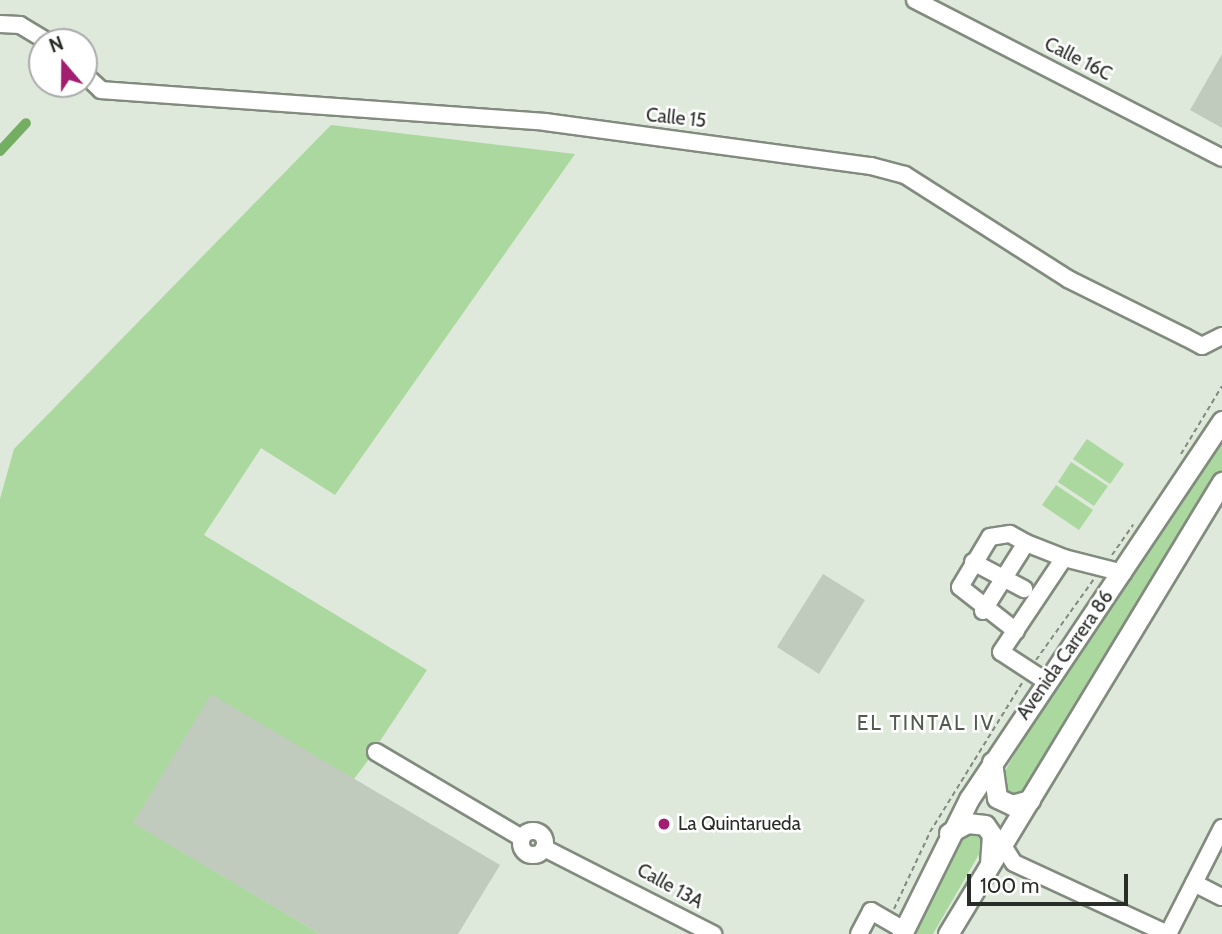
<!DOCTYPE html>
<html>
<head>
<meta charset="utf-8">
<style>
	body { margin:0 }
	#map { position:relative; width:1222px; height:934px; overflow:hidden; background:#dee9db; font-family:Cabin,sans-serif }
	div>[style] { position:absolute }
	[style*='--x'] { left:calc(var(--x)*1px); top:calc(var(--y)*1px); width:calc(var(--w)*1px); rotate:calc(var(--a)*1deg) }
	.green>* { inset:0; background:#abd89e }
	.canal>* { height:10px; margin:-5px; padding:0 5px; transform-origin:5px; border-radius:5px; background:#74ae62 }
	.building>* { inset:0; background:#c0cbbd }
	.path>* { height:2px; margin-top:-1px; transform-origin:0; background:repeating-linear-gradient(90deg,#828a80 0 5px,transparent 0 8.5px) }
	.roads { filter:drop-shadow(2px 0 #818b7e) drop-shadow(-2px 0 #818b7e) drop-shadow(0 2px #818b7e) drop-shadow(0 -2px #818b7e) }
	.minor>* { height:16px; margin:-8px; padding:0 8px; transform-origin:8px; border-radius:8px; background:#fff }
	.minor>.ring { margin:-8px; padding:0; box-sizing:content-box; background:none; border:16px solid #fff; border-radius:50% }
	.major>* { height:19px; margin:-9.5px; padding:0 9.5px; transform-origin:9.5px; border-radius:9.5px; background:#fff }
	.dots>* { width:19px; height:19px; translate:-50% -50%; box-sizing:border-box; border:4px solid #fff; border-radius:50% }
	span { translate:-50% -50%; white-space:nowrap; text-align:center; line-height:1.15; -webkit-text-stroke:5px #fff; paint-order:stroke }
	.street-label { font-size:19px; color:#292d28 }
	.poi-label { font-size:19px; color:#292d28 }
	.left { translate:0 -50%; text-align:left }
	.neighbourhood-label { font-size:21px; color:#525b4f; letter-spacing:2px }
	.north { position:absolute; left:28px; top:28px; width:70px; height:70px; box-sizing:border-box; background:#fff; border:2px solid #a9aba9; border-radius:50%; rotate:340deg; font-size:19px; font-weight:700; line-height:28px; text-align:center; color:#292d28 }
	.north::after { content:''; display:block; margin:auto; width:24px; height:32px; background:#a21f6f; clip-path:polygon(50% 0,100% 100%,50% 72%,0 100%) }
	.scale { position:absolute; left:967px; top:874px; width:161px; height:32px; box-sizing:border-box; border:4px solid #292d28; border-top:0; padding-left:9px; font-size:21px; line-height:24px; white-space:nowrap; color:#292d28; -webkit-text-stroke:5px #fff; paint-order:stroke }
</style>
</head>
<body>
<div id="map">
	<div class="green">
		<i style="clip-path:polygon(331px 125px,575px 154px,335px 495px,261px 448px,204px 535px,427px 670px,380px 741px,367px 747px,369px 759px,354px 779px,134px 823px,320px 934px,0 934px,0 499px,14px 449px)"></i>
		<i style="clip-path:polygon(1087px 439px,1124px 464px,1110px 484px,1073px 459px)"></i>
		<i style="clip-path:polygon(1222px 440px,1222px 469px,1190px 524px,1028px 786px,1020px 796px,1005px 796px,1001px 778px,1064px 668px)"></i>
		<i style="clip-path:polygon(1071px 462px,1108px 486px,1094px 506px,1058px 482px)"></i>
		<i style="clip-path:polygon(1056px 485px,1093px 510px,1079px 530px,1042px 505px)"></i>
		<i style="clip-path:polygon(979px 830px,986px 842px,933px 934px,912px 934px,961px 833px)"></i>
	</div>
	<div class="canal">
		<i style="--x:0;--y:151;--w:38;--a:-47"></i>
	</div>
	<div class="building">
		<i style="clip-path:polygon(1222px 54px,1222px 128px,1190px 110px)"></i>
		<i style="clip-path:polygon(823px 574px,865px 600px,819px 674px,777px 647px)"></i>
		<i style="clip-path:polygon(211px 694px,500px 865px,458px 934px,320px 934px,133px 823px)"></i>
	</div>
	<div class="path">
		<i style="--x:1181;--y:454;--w:79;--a:-58.9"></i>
		<i style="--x:1112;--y:555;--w:37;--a:-55"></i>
		<i style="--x:1036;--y:660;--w:100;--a:-54.4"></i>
		<i style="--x:894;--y:909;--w:85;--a:-64.9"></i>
		<i style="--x:930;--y:832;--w:175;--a:-58.3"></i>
	</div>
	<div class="roads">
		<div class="minor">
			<i style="--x:915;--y:0;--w:345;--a:27.2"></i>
			<i style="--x:0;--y:24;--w:20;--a:3"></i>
			<i style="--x:20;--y:25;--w:33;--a:31"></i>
			<i style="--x:84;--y:74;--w:23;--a:43"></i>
			<i style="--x:101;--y:90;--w:445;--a:4.1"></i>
			<i style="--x:545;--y:122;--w:329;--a:7.7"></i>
			<i style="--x:871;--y:166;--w:35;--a:15"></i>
			<i style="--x:905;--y:175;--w:193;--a:32.5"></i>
			<i style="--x:1068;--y:279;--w:131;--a:26.4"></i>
			<i style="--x:1185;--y:337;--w:19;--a:28"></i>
			<i style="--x:1202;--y:346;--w:22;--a:-27"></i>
			<i style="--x:973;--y:562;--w:58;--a:27.9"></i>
			<i style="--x:983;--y:611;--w:80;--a:-57.7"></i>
			<i style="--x:1026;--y:543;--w:41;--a:21.5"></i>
			<i style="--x:1016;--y:631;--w:71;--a:-141.8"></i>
			<i style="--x:960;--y:587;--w:58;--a:-59"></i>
			<i style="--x:990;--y:537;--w:20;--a:-9"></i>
			<i style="--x:1010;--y:534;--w:18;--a:29"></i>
			<i style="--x:1044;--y:680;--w:51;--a:-146.9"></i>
			<i style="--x:1001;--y:652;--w:113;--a:-56.2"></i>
			<i style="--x:1064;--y:558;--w:61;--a:14.3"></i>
			<i style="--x:376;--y:752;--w:169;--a:30.5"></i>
			<i class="ring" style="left:521px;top:831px;width:8px;height:8px"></i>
			<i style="--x:1002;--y:844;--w:22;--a:58"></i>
			<i style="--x:1014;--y:863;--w:170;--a:24.8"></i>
			<i style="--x:544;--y:848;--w:190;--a:27"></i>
			<i style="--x:1194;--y:883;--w:31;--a:27"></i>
			<i style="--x:859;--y:934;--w:26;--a:-62"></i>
			<i style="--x:871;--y:911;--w:38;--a:30"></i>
			<i style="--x:1168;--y:934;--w:119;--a:-63"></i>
		</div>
		<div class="major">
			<i style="--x:992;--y:762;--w:36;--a:82"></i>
			<i style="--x:997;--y:798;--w:17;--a:25"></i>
			<i style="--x:1012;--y:805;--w:19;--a:-16"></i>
			<i style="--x:949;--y:833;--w:21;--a:-29"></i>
			<i style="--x:967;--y:823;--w:18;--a:6"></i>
			<i style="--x:985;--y:825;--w:12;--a:55"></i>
			<i style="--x:992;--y:835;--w:27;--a:94"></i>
			<i style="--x:902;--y:934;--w:151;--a:-63.6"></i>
			<i style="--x:969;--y:799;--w:455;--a:-56.2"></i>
			<i style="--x:948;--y:934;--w:529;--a:-58.78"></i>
		</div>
	</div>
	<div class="dots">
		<i style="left:664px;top:824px;background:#a21f6f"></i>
	</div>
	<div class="street-label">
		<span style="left:1078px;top:59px;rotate:27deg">Calle 16C</span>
		<span style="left:676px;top:118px;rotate:6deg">Calle 15</span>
		<span style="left:1065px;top:655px;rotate:-55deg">Avenida Carrera 86</span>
		<span style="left:670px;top:886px;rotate:29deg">Calle 13A</span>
	</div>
	<div class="poi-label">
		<span class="left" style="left:678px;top:824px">La Quintarueda</span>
	</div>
	<div class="neighbourhood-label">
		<span style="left:926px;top:723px">EL TINTAL IV</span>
	</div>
	<div class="north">N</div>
	<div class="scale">100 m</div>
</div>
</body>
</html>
